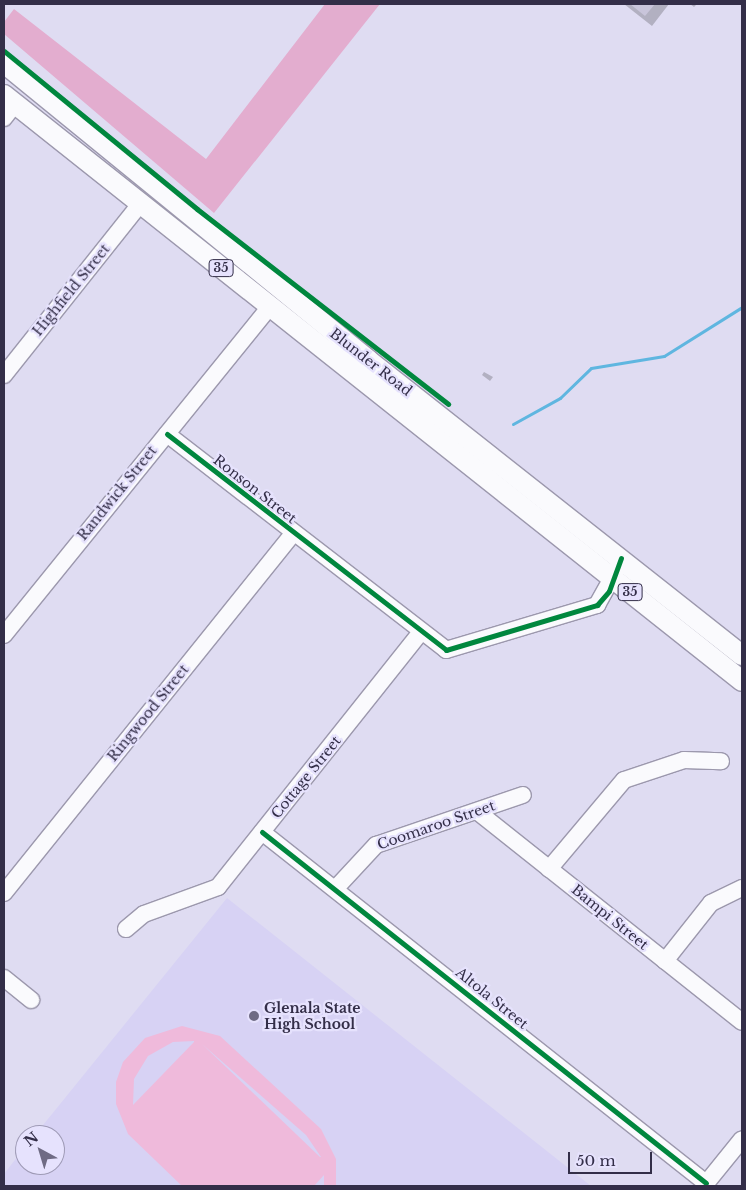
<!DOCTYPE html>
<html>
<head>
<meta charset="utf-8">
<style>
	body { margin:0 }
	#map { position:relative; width:746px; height:1190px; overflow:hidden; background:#dfdcf2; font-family:"Libre Baskerville",serif }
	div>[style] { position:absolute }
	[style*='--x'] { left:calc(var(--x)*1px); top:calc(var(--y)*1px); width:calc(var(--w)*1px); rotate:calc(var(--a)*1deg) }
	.built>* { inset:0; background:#d7d2f4 }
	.green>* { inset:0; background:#efbadb }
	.forest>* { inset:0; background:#e3adcf }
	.shadow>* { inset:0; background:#0003 }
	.stream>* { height:3px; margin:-1.5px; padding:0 1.5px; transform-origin:1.5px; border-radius:1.5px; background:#5fb6e0 }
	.building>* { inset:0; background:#c9c5db }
	.roads { filter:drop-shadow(1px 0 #9c98ad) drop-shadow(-1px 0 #9c98ad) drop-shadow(0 1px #9c98ad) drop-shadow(0 -1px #9c98ad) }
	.minor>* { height:16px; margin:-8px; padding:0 8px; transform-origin:8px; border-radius:8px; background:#fafafd }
	.major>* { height:20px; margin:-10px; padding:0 10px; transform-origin:10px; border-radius:10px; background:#fafafd }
	.cycleway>* { height:5px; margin:-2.5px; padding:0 2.5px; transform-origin:2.5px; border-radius:2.5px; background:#00873e }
	.dots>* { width:14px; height:14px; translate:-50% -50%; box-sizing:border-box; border:2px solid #e6e2fd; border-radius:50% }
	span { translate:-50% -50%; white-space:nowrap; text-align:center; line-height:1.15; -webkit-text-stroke:4.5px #e6e2fd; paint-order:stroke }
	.shield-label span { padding:1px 4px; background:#e6e2fd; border:1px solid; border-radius:4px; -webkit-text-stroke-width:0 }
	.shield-label { font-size:12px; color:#332e48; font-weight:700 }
	.street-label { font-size:14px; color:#332e48 }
	.poi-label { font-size:14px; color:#332e48; font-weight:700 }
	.left { translate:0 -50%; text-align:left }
	.frame { position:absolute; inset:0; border:5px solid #332e48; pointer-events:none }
	.north { position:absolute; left:15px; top:1125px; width:50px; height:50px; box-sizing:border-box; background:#e6e2fd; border:1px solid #9e9ab5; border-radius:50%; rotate:321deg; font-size:14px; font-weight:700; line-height:20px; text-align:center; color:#332e48 }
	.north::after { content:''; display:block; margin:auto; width:18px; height:22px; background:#6f6b84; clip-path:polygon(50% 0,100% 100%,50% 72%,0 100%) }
	.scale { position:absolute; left:568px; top:1152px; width:84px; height:22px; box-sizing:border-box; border:2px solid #332e48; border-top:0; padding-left:6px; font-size:15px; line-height:18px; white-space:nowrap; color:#332e48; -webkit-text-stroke:4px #e6e2fd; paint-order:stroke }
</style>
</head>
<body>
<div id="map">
	<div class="built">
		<i style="clip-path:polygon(227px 898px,591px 1186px,4px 1186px,4px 1174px,25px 1147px,25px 1165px,55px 1165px,55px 1135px,35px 1135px)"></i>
	</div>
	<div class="green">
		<i style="clip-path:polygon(evenodd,182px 1026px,220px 1036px,321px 1129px,336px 1159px,336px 1186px,324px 1186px,324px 1175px,314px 1186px,182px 1186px,128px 1134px,116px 1104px,116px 1082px,123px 1062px,145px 1038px,182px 1026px,194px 1041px,194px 1042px,133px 1105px,134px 1079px,148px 1056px,173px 1042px,194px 1041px,182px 1026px,202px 1044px,306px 1135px,321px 1157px,320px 1157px,202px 1044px)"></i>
	</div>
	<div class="forest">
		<i style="clip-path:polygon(325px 4px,380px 4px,214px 213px,4px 34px,4px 22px,14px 9px,206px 159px)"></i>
	</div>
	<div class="shadow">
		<i style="clip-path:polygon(624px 4px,675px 4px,669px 4px,652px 26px)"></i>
		<i style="clip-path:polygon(690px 4px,697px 4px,694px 7px)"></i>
		<i style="clip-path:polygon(484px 372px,493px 377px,490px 381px,482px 375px)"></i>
	</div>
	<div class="stream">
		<i style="--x:513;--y:424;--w:54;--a:-29"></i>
		<i style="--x:560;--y:398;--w:43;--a:-44.1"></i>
		<i style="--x:591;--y:368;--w:74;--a:-9.3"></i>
		<i style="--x:664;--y:356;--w:92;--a:-32.1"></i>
	</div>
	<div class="building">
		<i style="clip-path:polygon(630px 4px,655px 4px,645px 16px)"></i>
	</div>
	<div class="roads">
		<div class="minor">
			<i style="--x:4;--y:118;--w:18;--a:-52"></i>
			<i style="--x:4;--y:375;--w:217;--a:-51.5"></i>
			<i style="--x:167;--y:434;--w:353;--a:37.7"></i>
			<i style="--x:446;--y:650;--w:158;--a:-16.6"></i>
			<i style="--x:597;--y:605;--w:41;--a:-60.9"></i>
			<i style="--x:4;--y:635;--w:422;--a:-51"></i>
			<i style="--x:478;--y:812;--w:337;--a:38.5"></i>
			<i style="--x:262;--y:832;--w:566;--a:38.33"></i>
			<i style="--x:549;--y:869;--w:116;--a:-49.9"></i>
			<i style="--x:624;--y:780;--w:63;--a:-18.4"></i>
			<i style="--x:684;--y:760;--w:37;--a:2"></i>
			<i style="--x:336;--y:888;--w:59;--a:-47.1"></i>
			<i style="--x:376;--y:845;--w:155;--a:-18.8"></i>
			<i style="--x:4;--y:893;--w:462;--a:-51.2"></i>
			<i style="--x:126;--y:929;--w:23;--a:-40"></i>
			<i style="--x:144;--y:914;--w:79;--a:-20"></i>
			<i style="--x:218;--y:887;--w:325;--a:-51.5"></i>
			<i style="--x:665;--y:961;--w:74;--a:-51.6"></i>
			<i style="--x:711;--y:903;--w:34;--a:-26"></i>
			<i style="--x:4;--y:978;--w:35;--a:39"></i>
			<i style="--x:704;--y:1186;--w:60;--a:-51"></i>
		</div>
		<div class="major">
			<i style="--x:4;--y:63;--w:470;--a:39.2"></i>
			<i style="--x:368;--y:360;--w:476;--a:38.3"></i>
			<i style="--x:4;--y:95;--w:942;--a:38.45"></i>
		</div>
	</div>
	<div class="cycleway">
		<i style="--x:4;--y:51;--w:249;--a:39.3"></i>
		<i style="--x:197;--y:209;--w:318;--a:37.8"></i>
		<i style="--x:167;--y:434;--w:353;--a:37.7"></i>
		<i style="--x:446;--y:650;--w:158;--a:-16.6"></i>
		<i style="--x:597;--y:605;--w:18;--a:-49"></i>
		<i style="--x:609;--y:591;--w:35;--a:-70"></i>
		<i style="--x:262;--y:832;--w:566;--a:38.33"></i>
	</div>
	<div class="dots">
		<i style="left:254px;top:1016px;background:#6f6b84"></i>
	</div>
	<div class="shield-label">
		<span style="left:221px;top:268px">35</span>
		<span style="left:630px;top:592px">35</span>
	</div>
	<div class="street-label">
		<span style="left:71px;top:290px;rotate:-51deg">Highfield Street</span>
		<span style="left:371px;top:362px;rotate:38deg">Blunder Road</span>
		<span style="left:255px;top:489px;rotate:38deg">Ronson Street</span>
		<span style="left:117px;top:493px;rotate:-51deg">Randwick Street</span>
		<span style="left:148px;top:713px;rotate:-51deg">Ringwood Street</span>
		<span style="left:306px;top:777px;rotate:-51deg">Cottage Street</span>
		<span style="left:436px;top:825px;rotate:-19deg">Coomaroo Street</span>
		<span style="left:610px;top:917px;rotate:39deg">Bampi Street</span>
		<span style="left:492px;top:998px;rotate:39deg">Altola Street</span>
	</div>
	<div class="poi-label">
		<span class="left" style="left:264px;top:1016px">Glenala State<br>High School</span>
	</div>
	<div class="frame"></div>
	<div class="north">N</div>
	<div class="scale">50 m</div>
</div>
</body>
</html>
